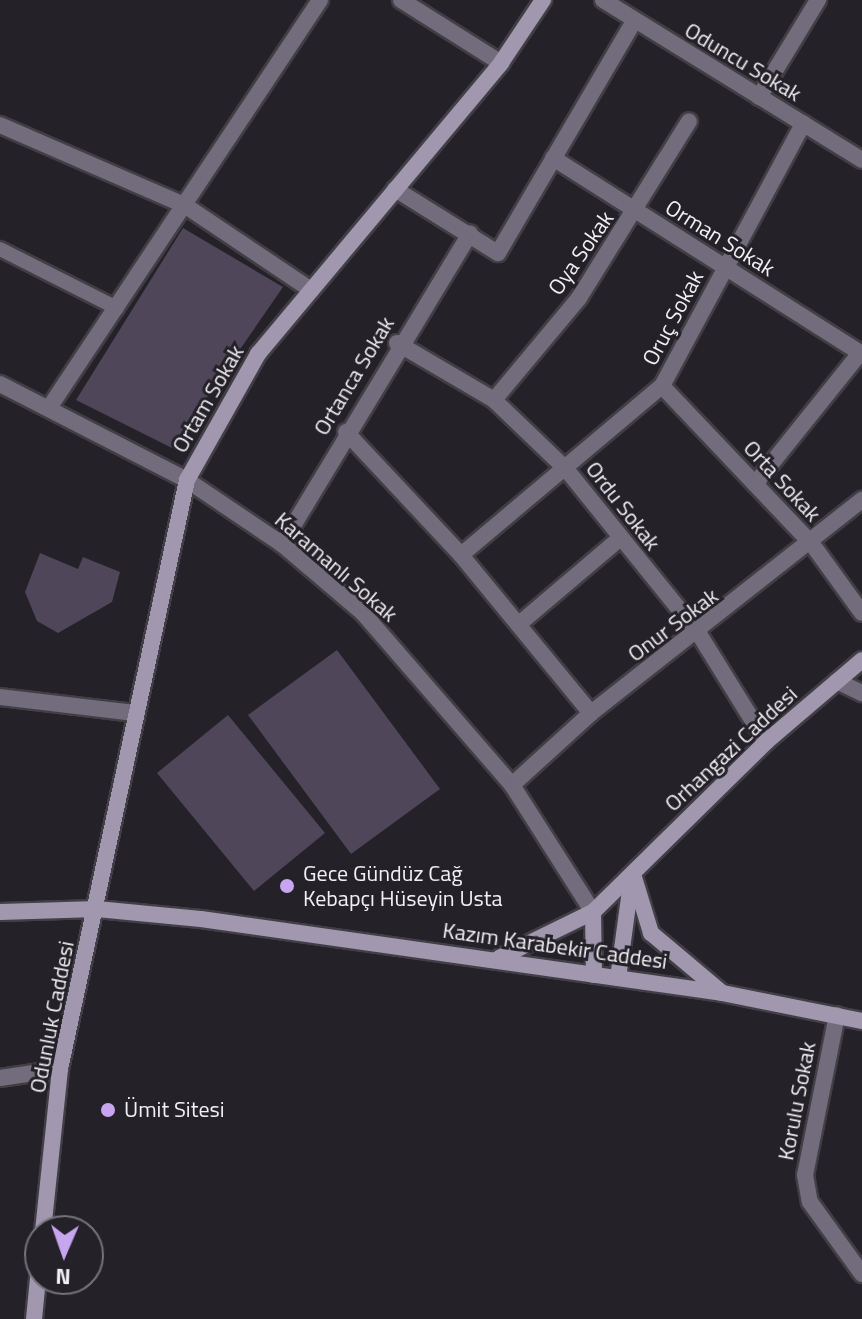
<!DOCTYPE html>
<html>
<head>
<meta charset="utf-8">
<style>
	body { margin:0 }
	#map { position:relative; width:862px; height:1319px; overflow:hidden; background:#242128; font-family:"Titillium Web",sans-serif }
	div>[style] { position:absolute }
	[style*='--x'] { left:calc(var(--x)*1px); top:calc(var(--y)*1px); width:calc(var(--w)*1px); rotate:calc(var(--a)*1deg) }
	.green>* { inset:0; background:#4f4659 }
	.roads { filter:drop-shadow(2px 0 #413e45) drop-shadow(-2px 0 #413e45) drop-shadow(0 2px #413e45) drop-shadow(0 -2px #413e45) }
	.lane>* { height:14px; margin:-7px; padding:0 7px; transform-origin:7px; border-radius:7px; background:#736c7c }
	.street>* { height:16px; margin:-8px; padding:0 8px; transform-origin:8px; border-radius:8px; background:#736c7c }
	.secondary>* { height:16px; margin:-8px; padding:0 8px; transform-origin:8px; border-radius:8px; background:#a197af }
	.dots>* { width:22px; height:22px; translate:-50% -50%; box-sizing:border-box; border:4px solid #242128; border-radius:50% }
	span { translate:-50% -50%; white-space:nowrap; text-align:center; line-height:1.15; -webkit-text-stroke:6px #242128; paint-order:stroke }
	.street-label { font-size:22px; color:#f2f0f5 }
	.poi-label { font-size:22px; color:#f2f0f5 }
	.left { translate:0 -50%; text-align:left }
	.north { position:absolute; left:24px; top:1215px; width:80px; height:80px; box-sizing:border-box; background:#242128; border:2px solid #76747a; border-radius:50%; rotate:182deg; font-size:22px; font-weight:700; line-height:32px; text-align:center; color:#f2f0f5 }
	.north::after { content:''; display:block; margin:auto; width:28px; height:36px; background:#c8a6ef; clip-path:polygon(50% 0,100% 100%,50% 72%,0 100%) }
</style>
</head>
<body>
<div id="map">
	<div class="green">
		<i style="clip-path:polygon(183px 228px,283px 287px,172px 448px,76px 400px)"></i>
		<i style="clip-path:polygon(40px 553px,78px 569px,83px 557px,120px 572px,112px 602px,58px 633px,37px 621px,25px 592px)"></i>
		<i style="clip-path:polygon(337px 650px,440px 789px,351px 854px,248px 715px)"></i>
		<i style="clip-path:polygon(228px 715px,325px 833px,254px 891px,157px 773px)"></i>
	</div>
	<div class="roads">
		<div class="lane">
			<i style="--x:0;--y:249;--w:131;--a:26.8"></i>
		</div>
		<div class="street">
			<i style="--x:401;--y:0;--w:118;--a:32.2"></i>
			<i style="--x:603;--y:0;--w:304;--a:31.7"></i>
			<i style="--x:759;--y:97;--w:114;--a:-58.7"></i>
			<i style="--x:0;--y:125;--w:203;--a:23.5"></i>
			<i style="--x:186;--y:206;--w:151;--a:33.9"></i>
			<i style="--x:553;--y:158;--w:366;--a:32.4"></i>
			<i style="--x:395;--y:189;--w:121;--a:31.9"></i>
			<i style="--x:498;--y:253;--w:269;--a:-59.6"></i>
			<i style="--x:397;--y:343;--w:113;--a:30.4"></i>
			<i style="--x:494;--y:400;--w:100;--a:43.8"></i>
			<i style="--x:566;--y:469;--w:212;--a:51.1"></i>
			<i style="--x:699;--y:634;--w:127;--a:58.2"></i>
			<i style="--x:0;--y:384;--w:210;--a:27.2"></i>
			<i style="--x:187;--y:480;--w:115;--a:34"></i>
			<i style="--x:282;--y:544;--w:106;--a:40.4"></i>
			<i style="--x:363;--y:613;--w:228;--a:49.1"></i>
			<i style="--x:512;--y:785;--w:151;--a:57.5"></i>
			<i style="--x:662;--y:386;--w:218;--a:46.5"></i>
			<i style="--x:812;--y:544;--w:85;--a:54.1"></i>
			<i style="--x:494;--y:400;--w:133;--a:-50.2"></i>
			<i style="--x:579;--y:298;--w:208;--a:-58.1"></i>
			<i style="--x:51;--y:405;--w:486;--a:-56.4"></i>
			<i style="--x:346;--y:432;--w:168;--a:46.9"></i>
			<i style="--x:461;--y:555;--w:205;--a:50.6"></i>
			<i style="--x:755;--y:484;--w:168;--a:-51.3"></i>
			<i style="--x:282;--y:544;--w:363;--a:-58.8"></i>
			<i style="--x:461;--y:555;--w:263;--a:-40.1"></i>
			<i style="--x:662;--y:386;--w:298;--a:-61.7"></i>
			<i style="--x:519;--y:624;--w:130;--a:-40.3"></i>
			<i style="--x:837;--y:681;--w:28;--a:26"></i>
			<i style="--x:0;--y:697;--w:136;--a:6.8"></i>
			<i style="--x:512;--y:785;--w:107;--a:-42.3"></i>
			<i style="--x:591;--y:713;--w:345;--a:-38.2"></i>
			<i style="--x:837;--y:1015;--w:163;--a:101.3"></i>
			<i style="--x:805;--y:1175;--w:27;--a:80"></i>
			<i style="--x:810;--y:1202;--w:89;--a:54.2"></i>
			<i style="--x:0;--y:1078;--w:61;--a:-8.5"></i>
		</div>
		<div class="secondary">
			<i style="--x:633;--y:874;--w:62;--a:73"></i>
			<i style="--x:651;--y:933;--w:92;--a:40.1"></i>
			<i style="--x:0;--y:912;--w:97;--a:-1.8"></i>
			<i style="--x:97;--y:909;--w:104;--a:5.5"></i>
			<i style="--x:201;--y:919;--w:526;--a:8.08"></i>
			<i style="--x:722;--y:993;--w:143;--a:11.3"></i>
			<i style="--x:593;--y:912;--w:63;--a:89.1"></i>
			<i style="--x:499;--y:958;--w:105;--a:-26.1"></i>
			<i style="--x:593;--y:912;--w:243;--a:-44.5"></i>
			<i style="--x:766;--y:742;--w:126;--a:-40.5"></i>
			<i style="--x:618;--y:978;--w:96;--a:-82.2"></i>
			<i style="--x:43;--y:1231;--w:163;--a:-84"></i>
			<i style="--x:60;--y:1069;--w:603;--a:-77.83"></i>
			<i style="--x:187;--y:480;--w:145;--a:-60.6"></i>
			<i style="--x:258;--y:354;--w:379;--a:-50.1"></i>
			<i style="--x:501;--y:63;--w:76;--a:-56.3"></i>
			<i style="--x:34;--y:1319;--w:61;--a:-84.4"></i>
		</div>
	</div>
	<div class="dots">
		<i style="left:287px;top:886px;background:#c8a6ef"></i>
		<i style="left:108px;top:1110px;background:#c8a6ef"></i>
	</div>
	<div class="street-label">
		<span style="left:743px;top:62px;rotate:31deg">Oduncu Sokak</span>
		<span style="left:720px;top:238px;rotate:32deg">Orman Sokak</span>
		<span style="left:581px;top:253px;rotate:-55deg">Oya Sokak</span>
		<span style="left:673px;top:318px;rotate:-62deg">Oruç Sokak</span>
		<span style="left:354px;top:376px;rotate:-59deg">Ortanca Sokak</span>
		<span style="left:208px;top:399px;rotate:-60deg">Ortam Sokak</span>
		<span style="left:782px;top:481px;rotate:47deg">Orta Sokak</span>
		<span style="left:623px;top:506px;rotate:52deg">Ordu Sokak</span>
		<span style="left:336px;top:567px;rotate:41deg">Karamanlı Sokak</span>
		<span style="left:673px;top:625px;rotate:-37deg">Onur Sokak</span>
		<span style="left:731px;top:749px;rotate:-43deg">Orhangazi Caddesi</span>
		<span style="left:555px;top:946px;rotate:8deg">Kazım Karabekir Caddesi</span>
		<span style="left:52px;top:1017px;rotate:-79deg">Odunluk Caddesi</span>
		<span style="left:797px;top:1101px;rotate:-79deg">Korulu Sokak</span>
	</div>
	<div class="poi-label">
		<span class="left" style="left:303px;top:886px">Gece Gündüz Cağ<br>Kebapçı Hüseyin Usta</span>
		<span class="left" style="left:124px;top:1110px">Ümit Sitesi</span>
	</div>
	<div class="north">N</div>
</div>
</body>
</html>
